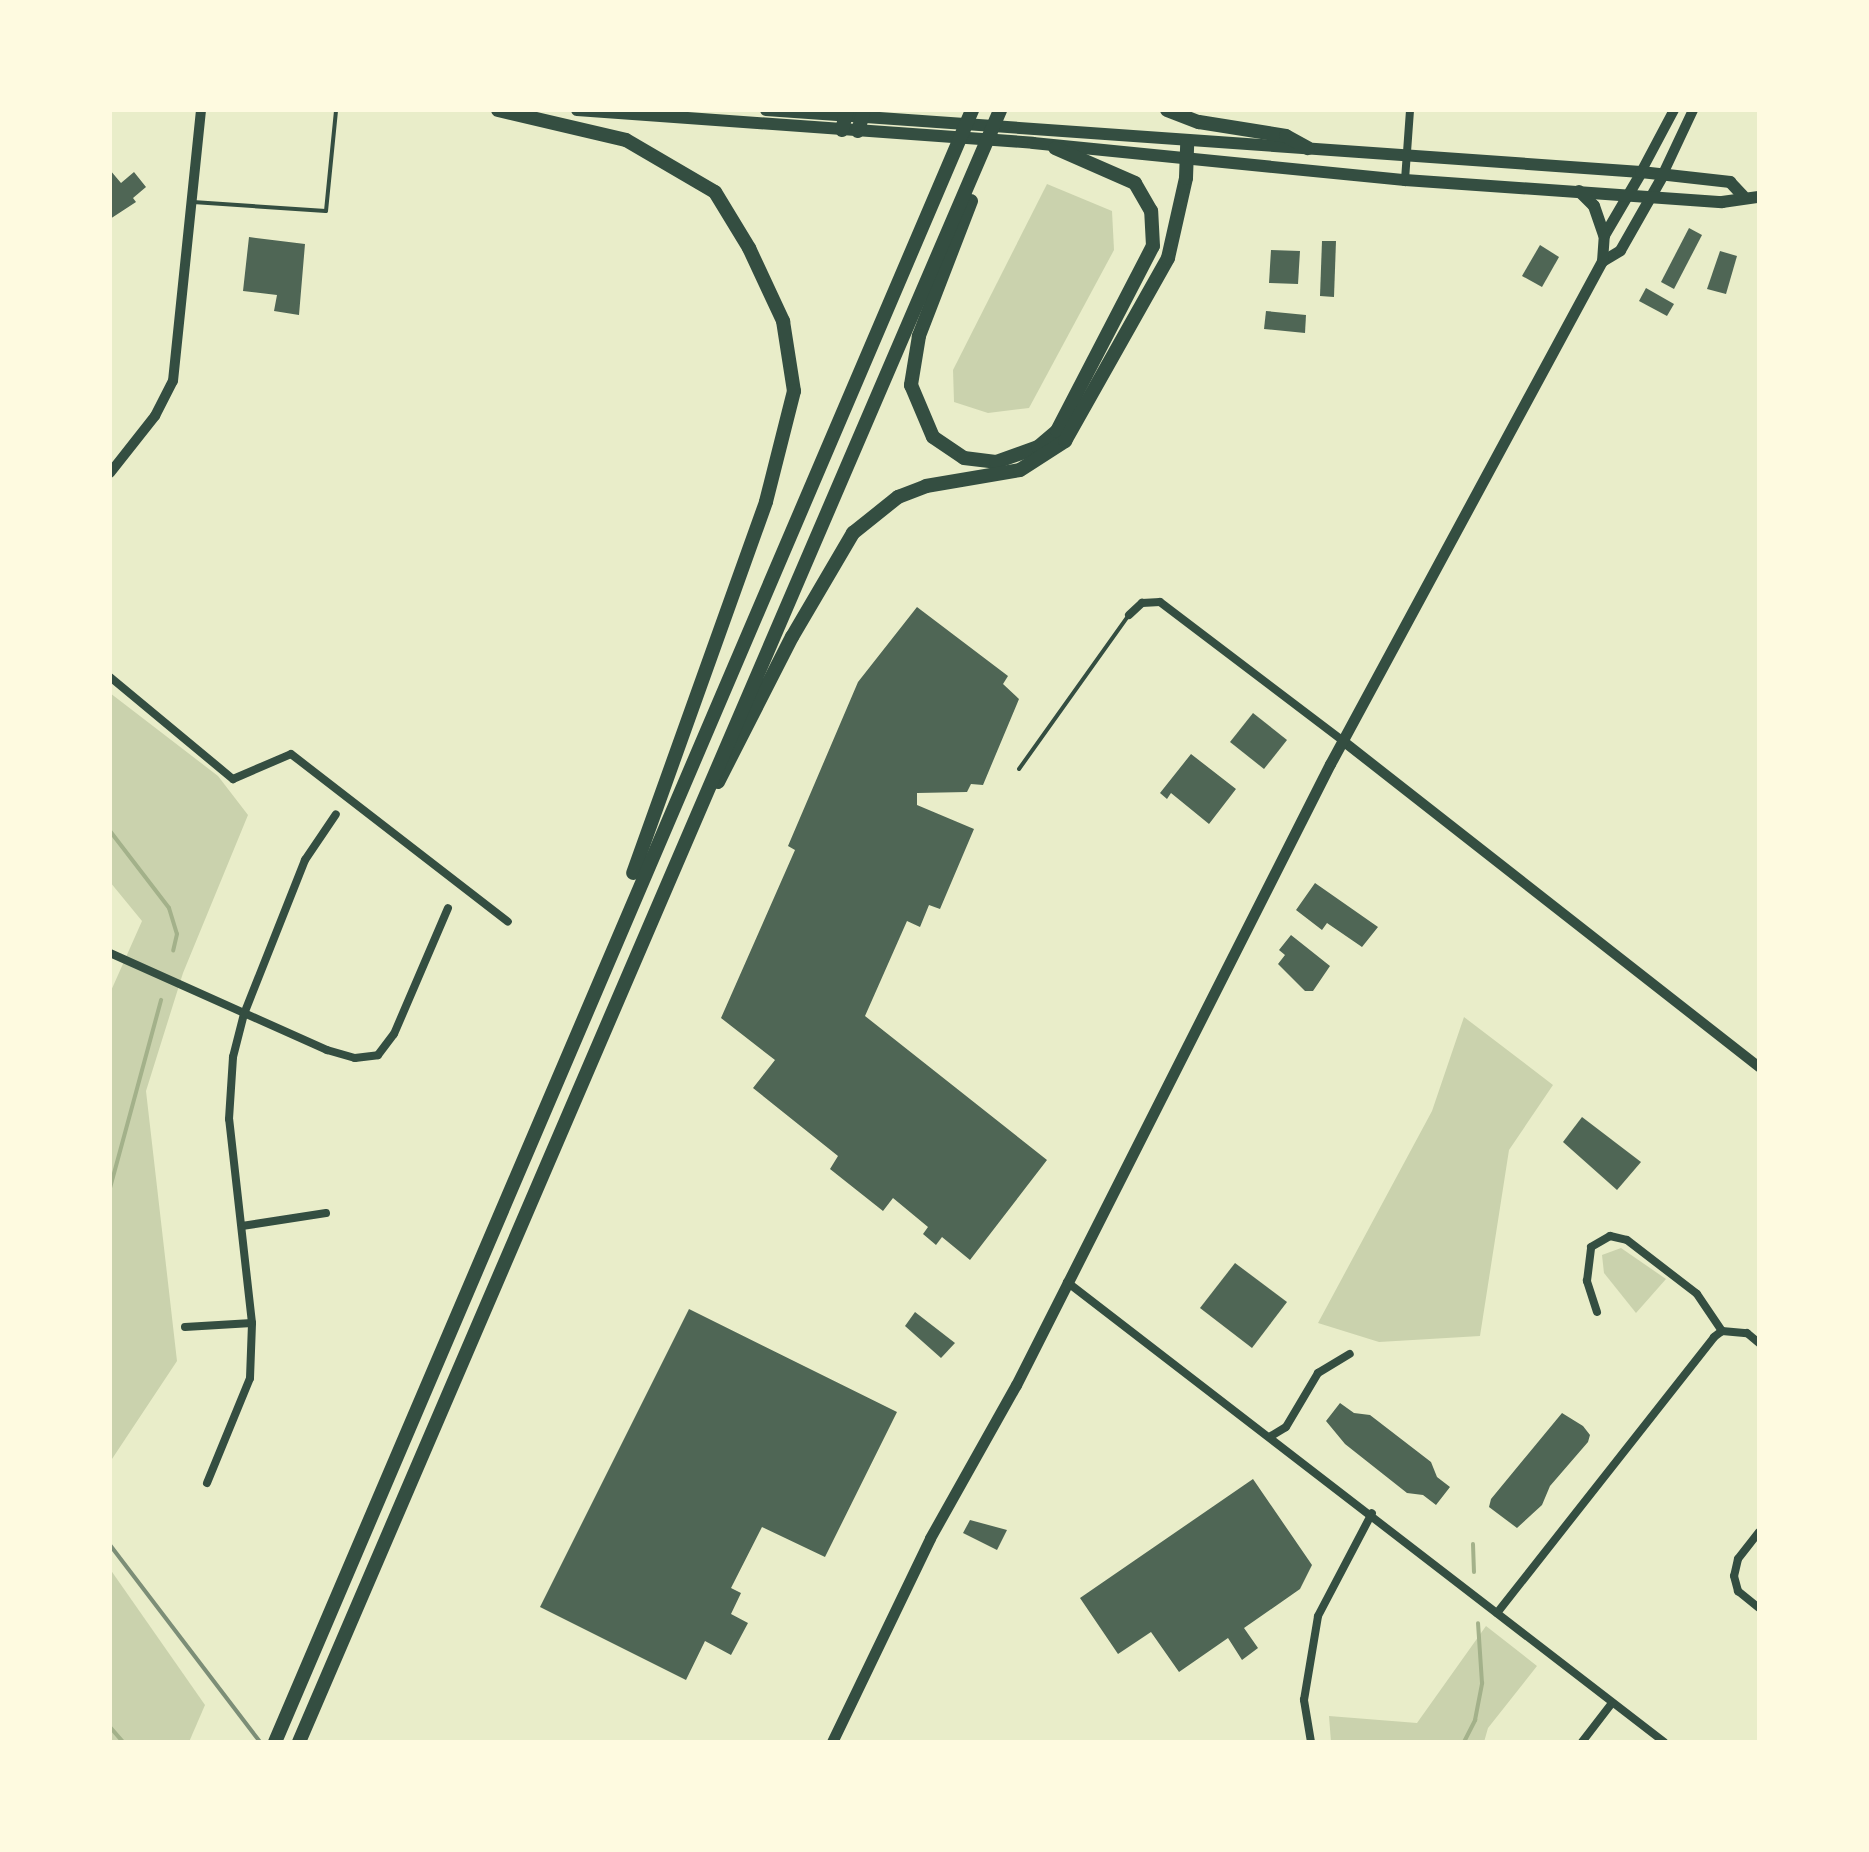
<!DOCTYPE html>
<html>
<head>
<meta charset="utf-8">
<style>
	body { margin:0 }
	#map { position:relative; width:1869px; height:1852px; overflow:hidden; background:#e9edc9; font-family:Cabin,sans-serif }
	div>[style] { position:absolute }
	[style*='--x'] { left:calc(var(--x)*1px); top:calc(var(--y)*1px); width:calc(var(--w)*1px); rotate:calc(var(--a)*1deg) }
	.green>* { inset:0; background:#cad2ad }
	.stream>* { height:4px; margin:-2px; padding:0 2px; transform-origin:2px; border-radius:2px; background:#a3b18a }
	.building>* { inset:0; background:#4f6655 }
	.service>* { height:4px; margin:-2px; padding:0 2px; transform-origin:2px; border-radius:2px; background:#344e41 }
	.minor>* { height:8px; margin:-4px; padding:0 4px; transform-origin:4px; border-radius:4px; background:#344e41 }
	.tertiary>* { height:10px; margin:-5px; padding:0 5px; transform-origin:5px; border-radius:5px; background:#344e41 }
	.secondary>* { height:11px; margin:-5.5px; padding:0 5.5px; transform-origin:5.5px; border-radius:5.5px; background:#344e41 }
	.primary>* { height:12px; margin:-6px; padding:0 6px; transform-origin:6px; border-radius:6px; background:#344e41 }
	.motorway>* { height:14px; margin:-7px; padding:0 7px; transform-origin:7px; border-radius:7px; background:#344e41 }
	.rail>* { height:4px; margin:-2px; padding:0 2px; transform-origin:2px; border-radius:2px; background:#7c8e77 }
	span { translate:-50% -50%; white-space:nowrap; text-align:center; line-height:1.15; -webkit-text-stroke:7px #fefae0; paint-order:stroke }
	.frame { position:absolute; inset:0; border:112px solid #fefae0; pointer-events:none }
</style>
</head>
<body>
<div id="map">
	<div class="green">
		<i style="clip-path:polygon(1047px 184px,1112px 211px,1114px 250px,1029px 408px,988px 413px,954px 402px,953px 370px)"></i>
		<i style="clip-path:polygon(110px 693px,218px 776px,248px 815px,183px 973px,146px 1091px,177px 1361px,110px 1462px,110px 993px,142px 921px,110px 882px)"></i>
		<i style="clip-path:polygon(1464px 1017px,1553px 1085px,1509px 1150px,1480px 1336px,1379px 1342px,1318px 1323px,1432px 1111px)"></i>
		<i style="clip-path:polygon(1621px 1248px,1666px 1279px,1636px 1313px,1604px 1273px,1602px 1255px)"></i>
		<i style="clip-path:polygon(110px 1569px,205px 1705px,189px 1742px,110px 1742px)"></i>
		<i style="clip-path:polygon(1486px 1626px,1537px 1666px,1488px 1728px,1484px 1742px,1331px 1742px,1329px 1716px,1417px 1723px)"></i>
	</div>
	<div class="stream">
		<i style="--x:110;--y:831;--w:97;--a:52.5"></i>
		<i style="--x:169;--y:908;--w:27;--a:73"></i>
		<i style="--x:177;--y:934;--w:17;--a:103"></i>
		<i style="--x:110;--y:1188;--w:195;--a:-74.8"></i>
		<i style="--x:1473;--y:1544;--w:28;--a:88"></i>
		<i style="--x:110;--y:1727;--w:20;--a:49"></i>
		<i style="--x:1464;--y:1742;--w:25;--a:-63"></i>
		<i style="--x:1475;--y:1720;--w:38;--a:-79"></i>
		<i style="--x:1482;--y:1683;--w:60;--a:-93.8"></i>
	</div>
	<div class="building">
		<i style="clip-path:polygon(110px 170px,121px 183px,134px 172px,146px 187px,133px 198px,136px 202px,110px 219px)"></i>
		<i style="clip-path:polygon(1689px 228px,1702px 235px,1674px 289px,1661px 282px)"></i>
		<i style="clip-path:polygon(249px 237px,305px 244px,299px 315px,274px 311px,277px 295px,243px 291px)"></i>
		<i style="clip-path:polygon(1322px 241px,1336px 241px,1334px 297px,1320px 296px)"></i>
		<i style="clip-path:polygon(1540px 245px,1559px 257px,1542px 287px,1522px 276px)"></i>
		<i style="clip-path:polygon(1271px 250px,1300px 251px,1298px 284px,1269px 283px)"></i>
		<i style="clip-path:polygon(1720px 251px,1737px 256px,1726px 294px,1707px 289px)"></i>
		<i style="clip-path:polygon(1646px 288px,1674px 304px,1667px 316px,1639px 301px)"></i>
		<i style="clip-path:polygon(1266px 311px,1306px 315px,1305px 333px,1264px 329px)"></i>
		<i style="clip-path:polygon(917px 607px,1008px 676px,1003px 684px,1019px 699px,983px 785px,971px 784px,967px 792px,917px 793px,917px 805px,974px 829px,940px 909px,929px 905px,920px 927px,907px 921px,865px 1016px,1047px 1160px,970px 1260px,942px 1237px,936px 1245px,923px 1234px,928px 1227px,893px 1198px,883px 1211px,830px 1169px,838px 1156px,753px 1088px,775px 1060px,721px 1018px,795px 850px,788px 846px,858px 682px)"></i>
		<i style="clip-path:polygon(1253px 713px,1287px 740px,1264px 769px,1230px 742px)"></i>
		<i style="clip-path:polygon(1191px 754px,1236px 789px,1209px 824px,1171px 793px,1167px 799px,1160px 793px)"></i>
		<i style="clip-path:polygon(1315px 883px,1378px 927px,1362px 947px,1327px 923px,1322px 930px,1296px 910px)"></i>
		<i style="clip-path:polygon(1291px 935px,1330px 966px,1313px 991px,1305px 991px,1278px 964px,1285px 955px,1279px 950px)"></i>
		<i style="clip-path:polygon(1582px 1117px,1641px 1162px,1617px 1190px,1563px 1142px)"></i>
		<i style="clip-path:polygon(1235px 1263px,1287px 1302px,1252px 1348px,1200px 1308px)"></i>
		<i style="clip-path:polygon(689px 1309px,897px 1412px,825px 1557px,762px 1527px,731px 1588px,741px 1593px,731px 1614px,748px 1623px,731px 1655px,705px 1641px,686px 1680px,540px 1607px)"></i>
		<i style="clip-path:polygon(915px 1312px,955px 1343px,941px 1358px,905px 1326px)"></i>
		<i style="clip-path:polygon(1340px 1403px,1354px 1413px,1370px 1415px,1431px 1462px,1437px 1477px,1450px 1487px,1436px 1505px,1423px 1495px,1407px 1493px,1345px 1444px,1326px 1421px)"></i>
		<i style="clip-path:polygon(1562px 1413px,1583px 1426px,1590px 1435px,1588px 1442px,1550px 1486px,1542px 1505px,1517px 1528px,1489px 1507px,1491px 1499px)"></i>
		<i style="clip-path:polygon(1253px 1479px,1312px 1565px,1300px 1589px,1244px 1628px,1258px 1648px,1242px 1660px,1228px 1638px,1179px 1672px,1151px 1632px,1118px 1654px,1080px 1598px)"></i>
		<i style="clip-path:polygon(970px 1520px,1007px 1530px,997px 1550px,963px 1533px)"></i>
	</div>
	<div class="service">
		<i style="--x:193;--y:202;--w:133;--a:3.9"></i>
		<i style="--x:326;--y:211;--w:101;--a:-84.3"></i>
		<i style="--x:1019;--y:769;--w:189;--a:-54.5"></i>
	</div>
	<div class="minor">
		<i style="--x:1405;--y:180;--w:70;--a:-85.9"></i>
		<i style="--x:1129;--y:615;--w:18;--a:-43"></i>
		<i style="--x:1142;--y:603;--w:18;--a:-3"></i>
		<i style="--x:1160;--y:602;--w:230;--a:37.2"></i>
		<i style="--x:110;--y:677;--w:160;--a:39.7"></i>
		<i style="--x:233;--y:779;--w:63;--a:-23.3"></i>
		<i style="--x:291;--y:754;--w:274;--a:37.7"></i>
		<i style="--x:110;--y:953;--w:238;--a:24.1"></i>
		<i style="--x:327;--y:1050;--w:29;--a:16"></i>
		<i style="--x:355;--y:1058;--w:23;--a:-7"></i>
		<i style="--x:378;--y:1055;--w:26;--a:-53"></i>
		<i style="--x:394;--y:1034;--w:137;--a:-66.8"></i>
		<i style="--x:242;--y:1226;--w:85;--a:-8.8"></i>
		<i style="--x:1067;--y:1282;--w:754;--a:37.61"></i>
		<i style="--x:1597;--y:1312;--w:33;--a:-108"></i>
		<i style="--x:1587;--y:1281;--w:34;--a:-83"></i>
		<i style="--x:1591;--y:1247;--w:22;--a:-30"></i>
		<i style="--x:1610;--y:1236;--w:17;--a:13"></i>
		<i style="--x:1627;--y:1240;--w:88;--a:37.6"></i>
		<i style="--x:1697;--y:1294;--w:45;--a:56"></i>
		<i style="--x:185;--y:1327;--w:67;--a:-3.4"></i>
		<i style="--x:1271;--y:1436;--w:17;--a:-31"></i>
		<i style="--x:1286;--y:1427;--w:63;--a:-59.3"></i>
		<i style="--x:1318;--y:1373;--w:37;--a:-31"></i>
		<i style="--x:207;--y:1483;--w:113;--a:-67.7"></i>
		<i style="--x:250;--y:1378;--w:55;--a:-87.9"></i>
		<i style="--x:252;--y:1323;--w:205;--a:-96.4"></i>
		<i style="--x:229;--y:1119;--w:62;--a:-86.3"></i>
		<i style="--x:233;--y:1057;--w:44;--a:-75.7"></i>
		<i style="--x:244;--y:1014;--w:166;--a:-68.4"></i>
		<i style="--x:305;--y:860;--w:55;--a:-56"></i>
		<i style="--x:1759;--y:1532;--w:34;--a:128"></i>
		<i style="--x:1738;--y:1559;--w:17;--a:103"></i>
		<i style="--x:1734;--y:1576;--w:16;--a:75"></i>
		<i style="--x:1738;--y:1591;--w:27;--a:39"></i>
		<i style="--x:1497;--y:1613;--w:351;--a:-51.8"></i>
		<i style="--x:1714;--y:1337;--w:10;--a:-37"></i>
		<i style="--x:1722;--y:1331;--w:25;--a:5"></i>
		<i style="--x:1747;--y:1333;--w:16;--a:40"></i>
		<i style="--x:1311;--y:1742;--w:43;--a:-99.5"></i>
		<i style="--x:1304;--y:1700;--w:85;--a:-80.5"></i>
		<i style="--x:1318;--y:1616;--w:116;--a:-62.3"></i>
		<i style="--x:1582;--y:1742;--w:49;--a:-52.4"></i>
	</div>
	<div class="tertiary">
		<i style="--x:1641;--y:172;--w:70;--a:-62"></i>
		<i style="--x:1662;--y:176;--w:73;--a:-64.8"></i>
		<i style="--x:110;--y:473;--w:73;--a:-51.7"></i>
		<i style="--x:155;--y:416;--w:39;--a:-63"></i>
		<i style="--x:173;--y:381;--w:272;--a:-84.1"></i>
		<i style="--x:1343;--y:741;--w:529;--a:38.08"></i>
	</div>
	<div class="secondary">
		<i style="--x:1602;--y:261;--w:21;--a:-31"></i>
		<i style="--x:1620;--y:250;--w:85;--a:-60.4"></i>
		<i style="--x:832;--y:1742;--w:226;--a:-64.3"></i>
		<i style="--x:930;--y:1538;--w:176;--a:-60.7"></i>
		<i style="--x:1016;--y:1385;--w:696;--a:-63.18"></i>
		<i style="--x:1330;--y:764;--w:572;--a:-61.6"></i>
		<i style="--x:1602;--y:261;--w:26;--a:-86"></i>
		<i style="--x:1604;--y:235;--w:73;--a:-59.6"></i>
	</div>
	<div class="primary">
		<i style="--x:577;--y:110;--w:457;--a:4.1"></i>
		<i style="--x:1033;--y:143;--w:374;--a:5.7"></i>
		<i style="--x:1405;--y:180;--w:318;--a:4"></i>
		<i style="--x:1722;--y:202;--w:37;--a:-8"></i>
		<i style="--x:766;--y:110;--w:877;--a:4.05"></i>
		<i style="--x:1641;--y:172;--w:90;--a:6.4"></i>
		<i style="--x:1730;--y:182;--w:19;--a:47"></i>
		<i style="--x:1579;--y:191;--w:21;--a:45"></i>
		<i style="--x:1594;--y:206;--w:31;--a:71"></i>
	</div>
	<div class="motorway">
		<i style="--x:498;--y:110;--w:131;--a:13.2"></i>
		<i style="--x:626;--y:140;--w:103;--a:30.3"></i>
		<i style="--x:715;--y:192;--w:66;--a:58.7"></i>
		<i style="--x:749;--y:248;--w:81;--a:65"></i>
		<i style="--x:783;--y:321;--w:71;--a:81.1"></i>
		<i style="--x:794;--y:391;--w:114;--a:104.2"></i>
		<i style="--x:766;--y:502;--w:394;--a:109.7"></i>
		<i style="--x:1167;--y:110;--w:34;--a:21"></i>
		<i style="--x:1199;--y:122;--w:88;--a:9.1"></i>
		<i style="--x:1286;--y:136;--w:25;--a:29"></i>
		<i style="--x:842;--y:130;--w:21;--a:-76"></i>
		<i style="--x:858;--y:131;--w:22;--a:-74"></i>
		<i style="--x:971;--y:201;--w:145;--a:111.1"></i>
		<i style="--x:919;--y:336;--w:50;--a:99.3"></i>
		<i style="--x:911;--y:385;--w:56;--a:67.1"></i>
		<i style="--x:933;--y:437;--w:37;--a:34"></i>
		<i style="--x:964;--y:458;--w:32;--a:7"></i>
		<i style="--x:996;--y:462;--w:45;--a:-19.7"></i>
		<i style="--x:1038;--y:447;--w:25;--a:-40"></i>
		<i style="--x:1057;--y:431;--w:208;--a:-62.6"></i>
		<i style="--x:1153;--y:246;--w:35;--a:-93"></i>
		<i style="--x:1151;--y:211;--w:32;--a:-120"></i>
		<i style="--x:1135;--y:183;--w:87;--a:-156.4"></i>
		<i style="--x:718;--y:782;--w:163;--a:-63"></i>
		<i style="--x:792;--y:637;--w:121;--a:-59.6"></i>
		<i style="--x:853;--y:533;--w:58;--a:-38.7"></i>
		<i style="--x:898;--y:497;--w:30;--a:-21"></i>
		<i style="--x:926;--y:486;--w:95;--a:-9.7"></i>
		<i style="--x:1020;--y:470;--w:54;--a:-32.8"></i>
		<i style="--x:1065;--y:441;--w:210;--a:-60.6"></i>
		<i style="--x:1168;--y:258;--w:82;--a:-77.3"></i>
		<i style="--x:1186;--y:178;--w:36;--a:-88"></i>
		<i style="--x:275;--y:1742;--w:1775;--a:-66.87"></i>
		<i style="--x:299;--y:1742;--w:1776;--a:-66.75"></i>
	</div>
	<div class="rail">
		<i style="--x:110;--y:1545;--w:248;--a:52.7"></i>
	</div>
	<div class="frame"></div>
</div>
</body>
</html>
